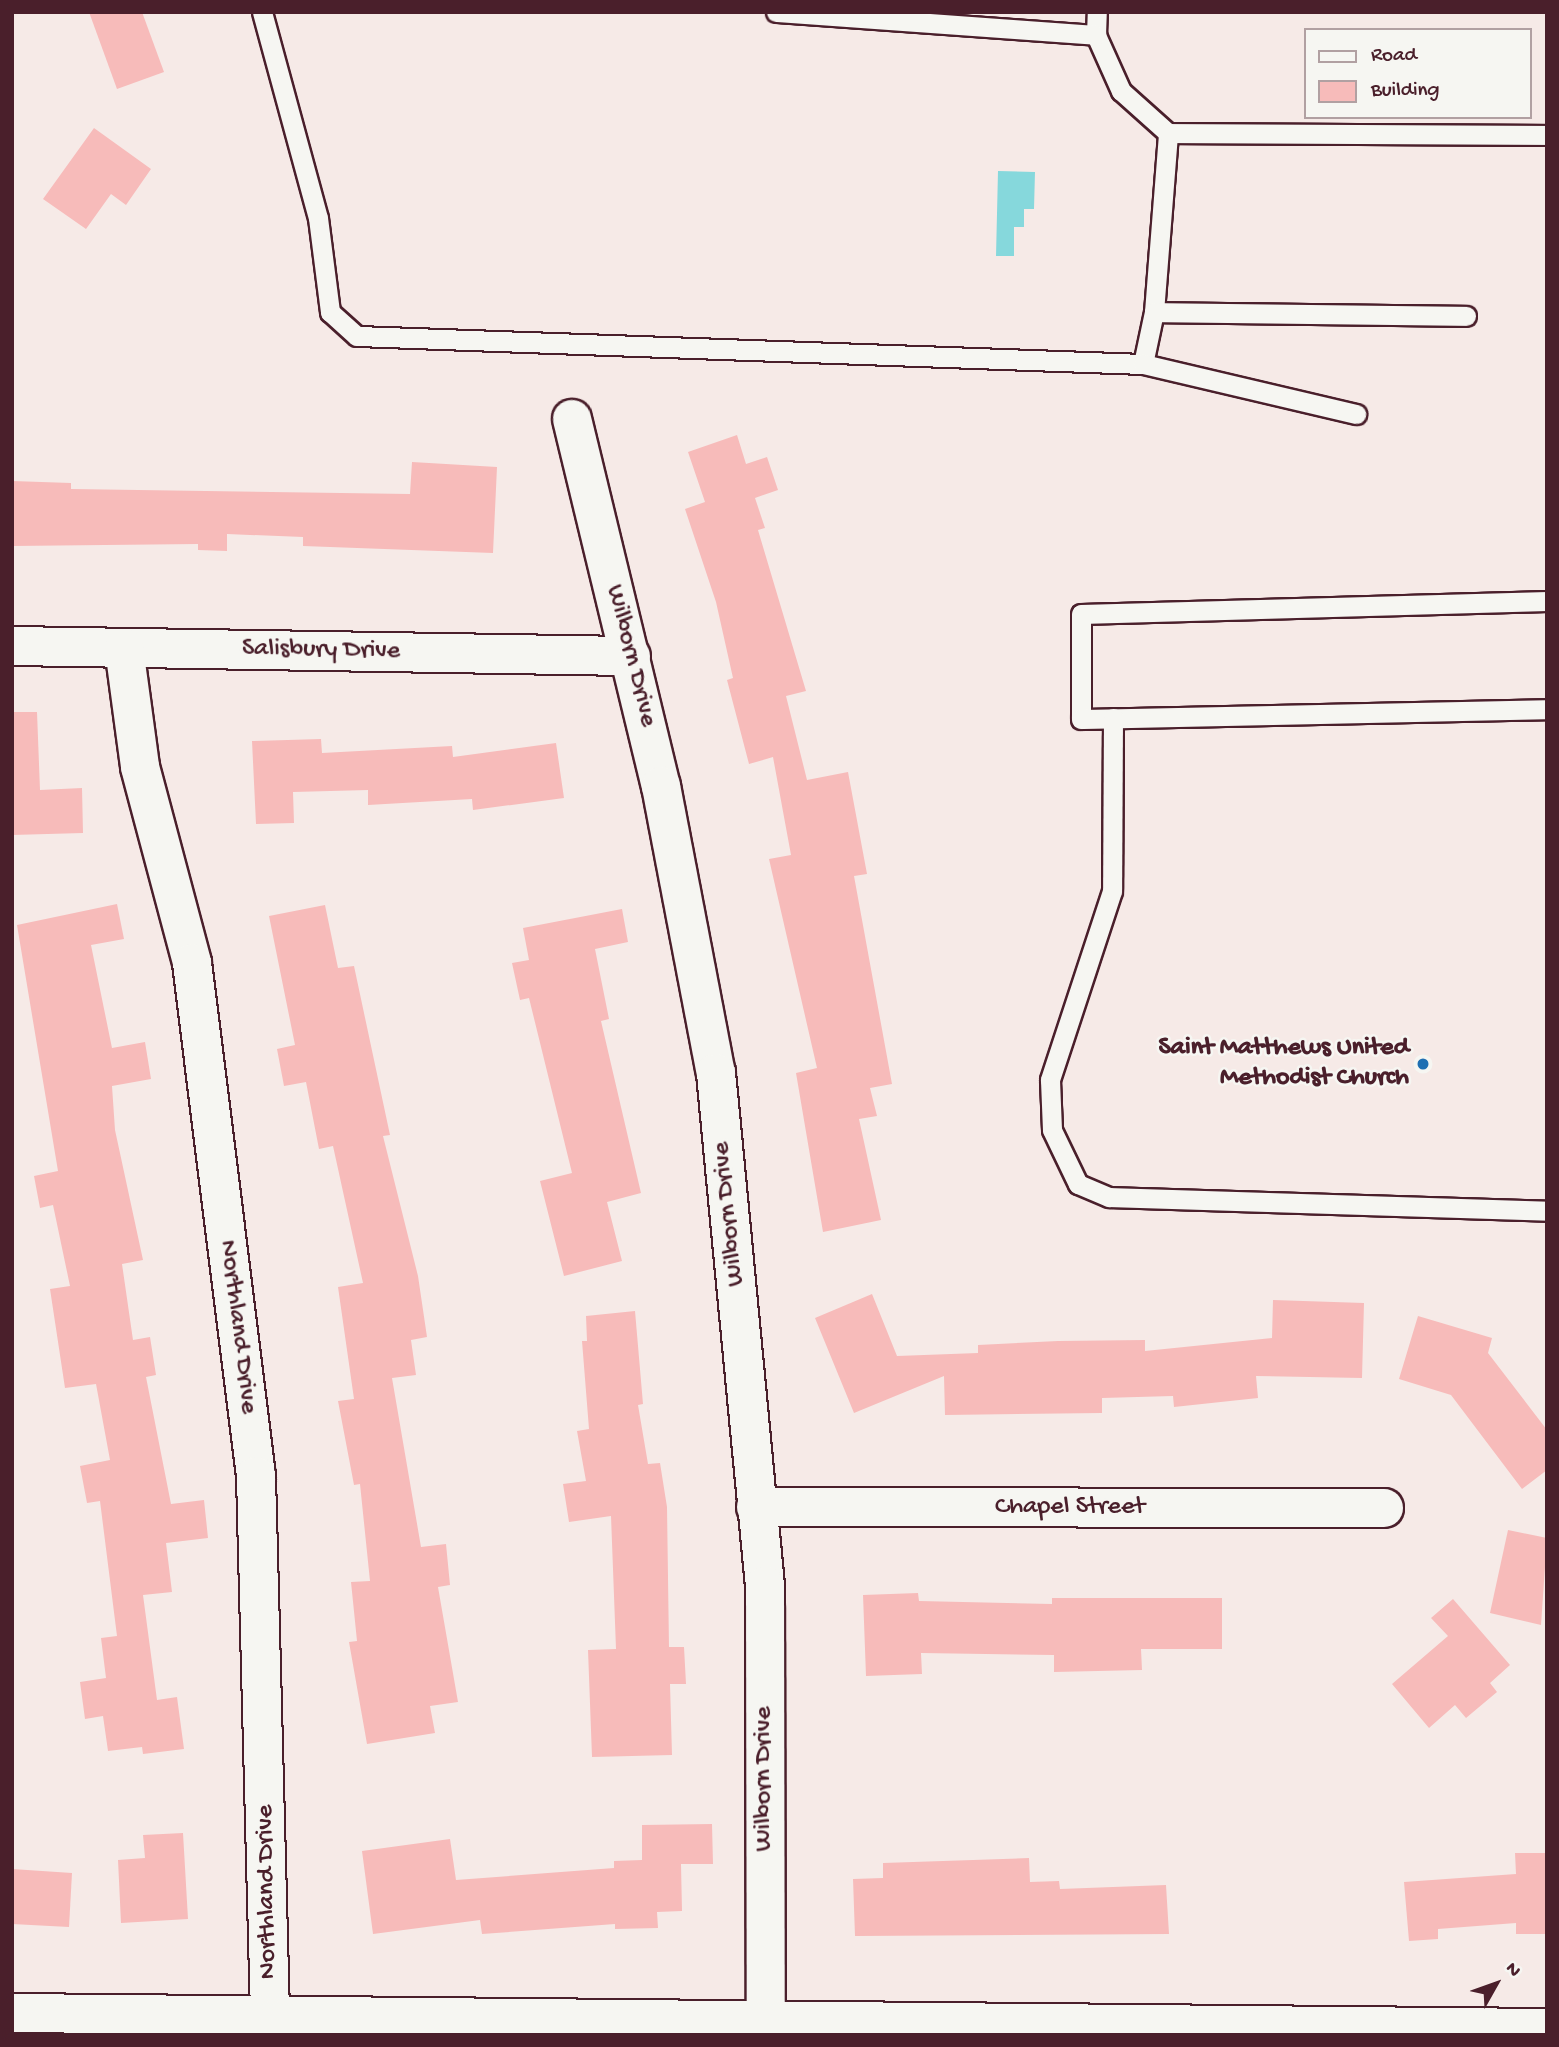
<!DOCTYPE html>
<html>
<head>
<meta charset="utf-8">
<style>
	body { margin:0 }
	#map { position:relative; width:1559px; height:2047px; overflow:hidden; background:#f6eae7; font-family:"Gochi Hand",sans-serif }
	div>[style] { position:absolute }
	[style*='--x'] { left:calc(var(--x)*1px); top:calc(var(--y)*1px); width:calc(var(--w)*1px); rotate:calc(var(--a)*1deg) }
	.water>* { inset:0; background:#86d8dc }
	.building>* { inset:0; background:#f7bbba }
	.roads { filter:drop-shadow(2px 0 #4a1f2b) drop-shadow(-2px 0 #4a1f2b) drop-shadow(0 2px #4a1f2b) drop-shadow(0 -2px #4a1f2b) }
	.service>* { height:19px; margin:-9.5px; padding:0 9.5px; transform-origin:9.5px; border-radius:9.5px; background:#f6f6f2 }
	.minor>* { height:38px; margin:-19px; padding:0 19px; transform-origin:19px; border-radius:19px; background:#f6f6f2 }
	.dots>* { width:19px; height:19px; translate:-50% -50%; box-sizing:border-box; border:4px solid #f6f6f2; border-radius:50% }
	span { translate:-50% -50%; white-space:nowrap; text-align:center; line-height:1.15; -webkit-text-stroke:5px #f6f6f2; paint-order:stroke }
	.street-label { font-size:26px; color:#4a1f2b }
	.poi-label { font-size:26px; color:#4a1f2b; font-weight:700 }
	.right { translate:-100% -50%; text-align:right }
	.frame { position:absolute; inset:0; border:14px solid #4a1f2b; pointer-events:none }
	.legend { position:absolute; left:1304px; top:28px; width:228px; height:91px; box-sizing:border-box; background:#f6f6f2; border:2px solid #b1a0a2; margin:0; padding:9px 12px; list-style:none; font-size:21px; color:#4a1f2b }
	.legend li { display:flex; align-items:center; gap:14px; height:35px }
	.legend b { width:35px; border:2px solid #b1a0a2 }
	.north { position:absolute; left:1461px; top:1949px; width:70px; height:70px; -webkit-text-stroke:5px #f6f6f2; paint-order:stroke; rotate:50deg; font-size:19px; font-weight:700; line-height:28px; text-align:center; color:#4a1f2b }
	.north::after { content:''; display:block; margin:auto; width:24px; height:32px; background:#4a1f2b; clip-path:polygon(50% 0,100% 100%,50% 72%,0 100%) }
</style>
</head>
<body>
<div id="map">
	<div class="water">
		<i style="clip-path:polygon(998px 171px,1035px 172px,1034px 209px,1024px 209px,1024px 227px,1014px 227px,1014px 256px,996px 256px)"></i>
	</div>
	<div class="building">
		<i style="clip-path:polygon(89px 12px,142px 12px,164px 72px,117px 89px)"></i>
		<i style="clip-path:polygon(94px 128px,151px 169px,126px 205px,111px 194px,86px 229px,43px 199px)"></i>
		<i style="clip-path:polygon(737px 435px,746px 464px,767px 457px,778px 490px,755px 498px,765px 528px,758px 530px,806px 691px,786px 696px,807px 780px,848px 772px,867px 874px,854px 876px,892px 1084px,870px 1088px,877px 1116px,859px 1119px,881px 1220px,823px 1232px,796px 1073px,817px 1068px,769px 859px,791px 855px,773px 757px,749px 764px,727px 680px,733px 678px,716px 602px,685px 509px,705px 502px,688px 452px)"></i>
		<i style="clip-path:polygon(412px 462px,497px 467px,493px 553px,303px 546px,303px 537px,227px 534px,227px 551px,198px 550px,198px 544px,12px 546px,12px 481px,71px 483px,71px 489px,410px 494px)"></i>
		<i style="clip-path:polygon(12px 712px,37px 712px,40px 790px,82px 788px,83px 833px,12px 835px)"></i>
		<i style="clip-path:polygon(321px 739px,322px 753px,452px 746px,453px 757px,556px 743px,564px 798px,473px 810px,472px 799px,368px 805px,368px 790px,293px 792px,294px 823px,256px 824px,252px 741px)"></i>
		<i style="clip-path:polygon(117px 904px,124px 939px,91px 945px,112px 1048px,145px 1042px,151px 1079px,112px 1086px,115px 1130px,143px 1260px,122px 1264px,133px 1340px,150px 1337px,156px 1375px,146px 1377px,171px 1504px,204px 1500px,208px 1538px,166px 1543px,172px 1592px,143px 1595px,157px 1700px,177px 1697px,184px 1749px,143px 1754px,142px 1747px,108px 1751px,103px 1716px,85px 1719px,80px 1682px,106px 1678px,101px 1638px,117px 1636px,100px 1501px,87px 1503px,80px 1466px,110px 1460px,96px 1384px,65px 1388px,50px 1289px,70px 1286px,53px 1205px,40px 1208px,34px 1176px,58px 1171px,17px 925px)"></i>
		<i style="clip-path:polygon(325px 905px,338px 968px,354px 966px,390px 1135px,383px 1136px,418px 1276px,427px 1337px,411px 1340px,416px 1375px,392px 1378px,421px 1547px,446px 1544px,450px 1585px,438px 1587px,458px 1702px,430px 1706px,435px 1733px,367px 1744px,349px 1642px,357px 1641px,351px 1582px,370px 1581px,360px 1484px,354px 1485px,338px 1401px,354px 1399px,338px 1287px,363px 1283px,333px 1146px,319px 1149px,306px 1082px,284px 1086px,277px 1049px,295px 1045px,269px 916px)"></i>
		<i style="clip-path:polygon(622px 909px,628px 942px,595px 949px,609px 1019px,601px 1021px,641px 1193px,607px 1202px,622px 1261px,564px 1276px,540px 1181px,572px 1173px,529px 998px,520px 1000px,512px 963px,529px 960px,523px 928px)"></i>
		<i style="clip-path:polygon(872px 1294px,897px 1356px,978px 1353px,978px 1345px,1058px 1341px,1145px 1340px,1145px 1351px,1272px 1338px,1273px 1300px,1364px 1303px,1362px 1378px,1256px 1376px,1258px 1398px,1174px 1407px,1173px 1396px,1102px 1398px,1102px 1413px,945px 1415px,944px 1376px,854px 1413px,815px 1318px)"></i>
		<i style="clip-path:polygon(635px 1311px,643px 1404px,638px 1405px,648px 1464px,660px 1463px,667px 1507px,669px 1647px,684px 1647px,686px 1684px,670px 1684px,672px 1755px,592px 1757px,588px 1650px,616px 1649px,611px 1516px,569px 1522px,563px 1484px,586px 1481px,577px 1431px,589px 1429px,582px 1341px,587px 1341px,586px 1316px)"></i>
		<i style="clip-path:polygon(1418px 1316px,1492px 1338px,1488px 1353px,1547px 1430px,1547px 1470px,1522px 1489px,1451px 1395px,1399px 1379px)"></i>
		<i style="clip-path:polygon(1508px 1530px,1547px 1538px,1541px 1625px,1490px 1613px)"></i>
		<i style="clip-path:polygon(918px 1593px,919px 1601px,1052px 1604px,1052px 1598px,1222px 1598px,1222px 1649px,1141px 1649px,1142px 1670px,1054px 1672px,1054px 1655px,921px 1653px,922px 1674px,866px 1676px,863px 1595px)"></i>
		<i style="clip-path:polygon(1453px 1599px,1510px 1665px,1490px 1683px,1497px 1692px,1466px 1718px,1455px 1705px,1429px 1728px,1392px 1684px,1448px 1636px,1431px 1618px)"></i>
		<i style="clip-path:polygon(712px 1824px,713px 1864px,681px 1864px,682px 1911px,657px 1912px,658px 1928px,615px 1929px,615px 1924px,482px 1934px,480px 1920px,373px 1934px,362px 1851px,450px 1839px,456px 1880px,614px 1868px,614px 1861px,642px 1860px,642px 1825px)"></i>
		<i style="clip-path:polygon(183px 1833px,188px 1919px,121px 1923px,118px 1860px,145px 1858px,143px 1835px)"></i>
		<i style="clip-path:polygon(1515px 1853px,1547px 1853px,1547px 1934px,1516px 1934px,1516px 1923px,1438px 1929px,1438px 1939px,1409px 1941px,1404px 1882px,1516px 1874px)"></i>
		<i style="clip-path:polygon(1029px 1858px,1030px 1882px,1059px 1881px,1060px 1889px,1166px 1885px,1169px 1934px,855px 1936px,853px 1879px,883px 1878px,883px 1863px)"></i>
		<i style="clip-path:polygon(12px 1869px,72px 1873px,69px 1927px,12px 1924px)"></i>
	</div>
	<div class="roads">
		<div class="service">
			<i style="--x:262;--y:12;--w:213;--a:74.8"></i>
			<i style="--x:318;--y:218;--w:95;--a:82.7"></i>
			<i style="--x:330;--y:312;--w:36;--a:42"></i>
			<i style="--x:357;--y:336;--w:786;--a:2.04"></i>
			<i style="--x:1143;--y:364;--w:53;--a:-78.1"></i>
			<i style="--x:1154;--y:312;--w:180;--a:-85.5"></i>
			<i style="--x:1168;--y:133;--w:63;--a:-138.2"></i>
			<i style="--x:1121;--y:91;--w:61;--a:-114.1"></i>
			<i style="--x:1096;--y:35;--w:23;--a:-88"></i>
			<i style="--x:776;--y:12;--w:321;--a:4.1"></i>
			<i style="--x:1168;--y:133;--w:379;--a:0.3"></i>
			<i style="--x:1154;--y:312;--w:312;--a:0.7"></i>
			<i style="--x:1143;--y:364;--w:219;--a:13.2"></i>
			<i style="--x:1547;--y:601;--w:466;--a:178.4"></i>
			<i style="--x:1081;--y:614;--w:105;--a:90"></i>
			<i style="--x:1081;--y:719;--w:466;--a:-1.2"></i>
			<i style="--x:1113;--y:718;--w:173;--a:90.3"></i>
			<i style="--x:1112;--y:891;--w:199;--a:108.2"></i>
			<i style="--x:1050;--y:1080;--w:50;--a:87.7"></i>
			<i style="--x:1052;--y:1130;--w:60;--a:64.3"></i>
			<i style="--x:1078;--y:1184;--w:34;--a:23"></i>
			<i style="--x:1109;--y:1197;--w:438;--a:1.8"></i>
		</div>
		<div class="minor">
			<i style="--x:572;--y:419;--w:378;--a:76.4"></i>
			<i style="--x:661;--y:786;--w:292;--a:79.2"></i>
			<i style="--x:716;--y:1073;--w:515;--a:84.54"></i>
			<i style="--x:765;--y:1586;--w:438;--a:89.9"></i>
			<i style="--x:12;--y:646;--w:619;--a:0.93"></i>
			<i style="--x:124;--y:648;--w:120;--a:82.3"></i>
			<i style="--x:140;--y:767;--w:203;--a:75.1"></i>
			<i style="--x:192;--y:963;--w:517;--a:82.89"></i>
			<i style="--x:256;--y:1476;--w:539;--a:88.51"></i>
			<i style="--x:756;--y:1507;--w:628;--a:0.09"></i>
			<i style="--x:12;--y:2013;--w:1535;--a:0.56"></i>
		</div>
	</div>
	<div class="dots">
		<i style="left:1423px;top:1064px;background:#1f6fb2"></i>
	</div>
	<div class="street-label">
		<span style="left:321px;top:651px;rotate:1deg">Salisbury Drive</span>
		<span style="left:630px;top:656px;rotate:76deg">Wilborn Drive</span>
		<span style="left:730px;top:1214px;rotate:-96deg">Wilborn Drive</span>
		<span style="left:237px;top:1327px;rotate:83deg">Northland Drive</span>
		<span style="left:1070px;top:1508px">Chapel Street</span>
		<span style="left:765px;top:1779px;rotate:-90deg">Wilborn Drive</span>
		<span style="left:268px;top:1892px;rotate:-91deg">Northland Drive</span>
	</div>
	<div class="poi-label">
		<span class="right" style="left:1409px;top:1064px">Saint Matthews United<br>Methodist Church</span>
	</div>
	<div class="frame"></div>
	<ul class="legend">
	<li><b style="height:9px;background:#f6f6f2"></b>Road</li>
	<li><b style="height:19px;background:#f7bbba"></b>Building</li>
	</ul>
	<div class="north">N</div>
</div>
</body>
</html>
